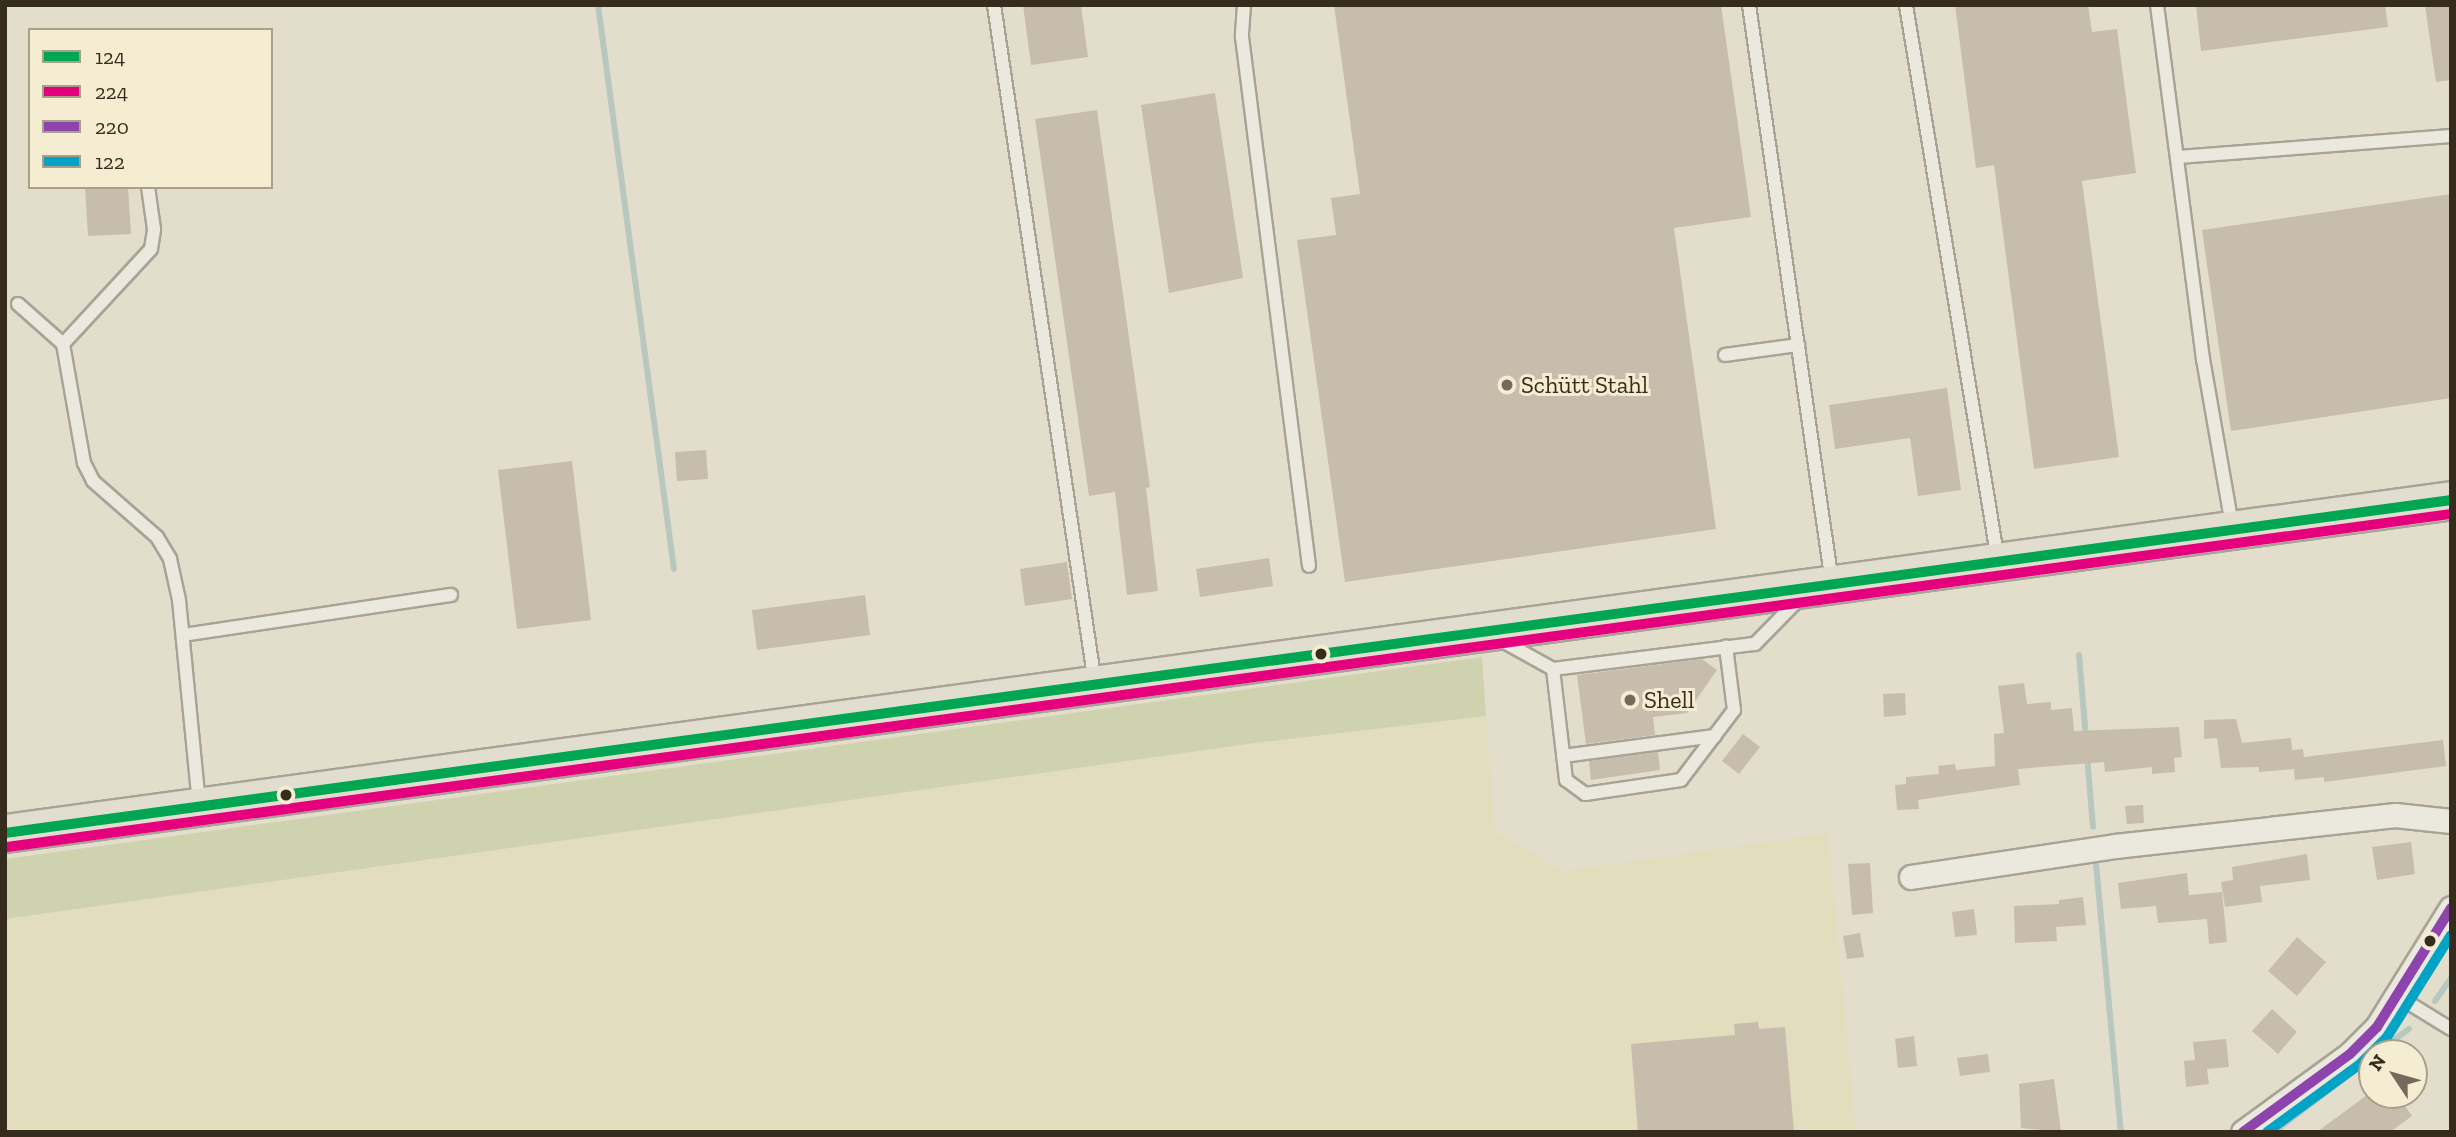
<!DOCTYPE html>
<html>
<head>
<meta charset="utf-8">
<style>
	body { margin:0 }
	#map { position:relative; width:2456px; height:1137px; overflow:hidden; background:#e3decc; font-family:"Zilla Slab",serif }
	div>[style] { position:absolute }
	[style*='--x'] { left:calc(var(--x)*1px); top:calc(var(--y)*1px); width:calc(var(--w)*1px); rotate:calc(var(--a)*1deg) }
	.farmland>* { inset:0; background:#e2debd }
	.green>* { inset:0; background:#cfd2af }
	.stream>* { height:6px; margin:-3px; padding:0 3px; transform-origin:3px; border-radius:3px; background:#b8c8bf }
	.building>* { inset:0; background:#c6bdad }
	.roads { filter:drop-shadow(2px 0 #a8a396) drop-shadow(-2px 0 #a8a396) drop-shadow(0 2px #a8a396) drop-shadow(0 -2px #a8a396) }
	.lane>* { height:12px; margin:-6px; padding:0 6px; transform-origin:6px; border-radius:6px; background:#ebe8de }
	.street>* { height:23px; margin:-11.5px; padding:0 11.5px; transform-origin:11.5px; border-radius:11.5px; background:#ebe8de }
	.primary>* { height:37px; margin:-18.5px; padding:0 18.5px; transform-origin:18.5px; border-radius:18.5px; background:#e2decf }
	.bus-1>* { height:10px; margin:-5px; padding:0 5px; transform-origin:5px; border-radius:5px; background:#00a651 }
	.bus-2>* { height:10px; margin:-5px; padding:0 5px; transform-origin:5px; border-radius:5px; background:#e5007d }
	.bus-3>* { height:10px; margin:-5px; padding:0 5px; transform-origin:5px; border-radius:5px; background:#8e44ad }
	.bus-4>* { height:10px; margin:-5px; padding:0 5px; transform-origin:5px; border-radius:5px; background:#03a3c5 }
	.dots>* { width:19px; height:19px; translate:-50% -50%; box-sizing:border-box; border:4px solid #f4edd2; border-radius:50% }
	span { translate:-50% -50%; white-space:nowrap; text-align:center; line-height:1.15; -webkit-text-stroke:6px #f4edd2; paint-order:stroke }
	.poi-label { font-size:24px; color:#362c1e }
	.left { translate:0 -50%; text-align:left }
	.frame { position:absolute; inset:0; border:7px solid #362c1e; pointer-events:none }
	.legend { position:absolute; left:28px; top:28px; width:245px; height:161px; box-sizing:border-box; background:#f4edd2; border:2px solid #a8a08a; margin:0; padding:9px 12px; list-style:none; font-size:21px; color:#362c1e }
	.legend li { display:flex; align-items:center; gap:14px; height:35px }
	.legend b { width:35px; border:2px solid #a8a08a }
	.north { position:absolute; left:2358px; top:1039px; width:70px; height:70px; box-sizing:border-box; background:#f4edd2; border:2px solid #a8a08a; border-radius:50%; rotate:306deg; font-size:19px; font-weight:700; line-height:28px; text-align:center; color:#362c1e }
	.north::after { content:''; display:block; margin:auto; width:24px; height:32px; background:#736a5b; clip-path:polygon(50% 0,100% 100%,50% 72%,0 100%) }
</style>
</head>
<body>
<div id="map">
	<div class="farmland">
		<i style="clip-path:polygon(1486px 716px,1495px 832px,1564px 871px,1828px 833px,1856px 1132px,5px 1132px,5px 919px,1255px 743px)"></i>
	</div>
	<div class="green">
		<i style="clip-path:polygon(1482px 657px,1486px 716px,1255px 743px,5px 919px,5px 859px)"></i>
	</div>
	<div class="stream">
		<i style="--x:598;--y:5;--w:569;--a:82.33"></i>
		<i style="--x:2079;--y:655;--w:83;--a:85.2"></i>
		<i style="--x:2087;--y:755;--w:72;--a:85.2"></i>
		<i style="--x:2096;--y:864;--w:269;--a:84.7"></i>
		<i style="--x:2435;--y:1001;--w:28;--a:-55"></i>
		<i style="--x:2377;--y:1053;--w:40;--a:-37"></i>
		<i style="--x:2274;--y:1132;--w:123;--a:-37.4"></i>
	</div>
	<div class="building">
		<i style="clip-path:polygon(1023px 5px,1081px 5px,1088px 57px,1031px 65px)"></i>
		<i style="clip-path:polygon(1334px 5px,1721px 5px,1751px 217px,1674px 228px,1716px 529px,1345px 582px,1297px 240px,1336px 235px,1331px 198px,1360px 194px)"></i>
		<i style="clip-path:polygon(1955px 5px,2088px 5px,2092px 32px,2117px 29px,2136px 173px,2082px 181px,2119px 457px,2034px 469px,1994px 165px,1976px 168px)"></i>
		<i style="clip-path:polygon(2196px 5px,2385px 5px,2388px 27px,2201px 51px)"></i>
		<i style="clip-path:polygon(2425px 5px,2451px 5px,2451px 80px,2436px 82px)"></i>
		<i style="clip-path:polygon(1215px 93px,1243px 278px,1169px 293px,1141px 105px)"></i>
		<i style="clip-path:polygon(1097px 110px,1150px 487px,1146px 488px,1158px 591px,1127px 595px,1115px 492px,1089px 496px,1035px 119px)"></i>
		<i style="clip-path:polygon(85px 187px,128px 187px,131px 234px,88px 236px)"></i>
		<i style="clip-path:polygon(2451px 194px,2451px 398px,2231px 431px,2202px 230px)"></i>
		<i style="clip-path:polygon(1947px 388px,1961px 490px,1918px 496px,1910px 438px,1835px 449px,1829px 405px)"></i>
		<i style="clip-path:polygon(706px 450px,708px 479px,677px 481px,675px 452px)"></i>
		<i style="clip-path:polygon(572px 461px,591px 620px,517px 629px,498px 470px)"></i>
		<i style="clip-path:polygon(1269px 558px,1273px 586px,1200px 597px,1196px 569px)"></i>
		<i style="clip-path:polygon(1067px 562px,1072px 599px,1025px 606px,1020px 569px)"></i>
		<i style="clip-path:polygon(865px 595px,870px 635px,757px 650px,752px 610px)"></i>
		<i style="clip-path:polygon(1702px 659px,1717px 670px,1687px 713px,1653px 717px,1655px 735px,1586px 744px,1577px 675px)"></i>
		<i style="clip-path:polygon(2024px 683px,2027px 704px,2051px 702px,2051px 710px,2072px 708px,2074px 731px,2179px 727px,2182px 757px,2174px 758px,2175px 772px,2152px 774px,2152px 767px,2105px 772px,2104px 762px,2018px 769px,2020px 785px,1918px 800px,1919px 809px,1897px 810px,1895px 785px,1906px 784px,1906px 777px,1939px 774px,1938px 766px,1955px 764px,1956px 770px,1995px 766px,1994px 734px,2004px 733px,1998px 686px)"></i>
		<i style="clip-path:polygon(1905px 693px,1906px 715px,1884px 717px,1883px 694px)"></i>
		<i style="clip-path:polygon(2236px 719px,2242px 743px,2291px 738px,2292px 750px,2303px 749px,2304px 757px,2443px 740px,2446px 766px,2324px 782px,2324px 777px,2295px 780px,2294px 769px,2259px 772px,2259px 767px,2221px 768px,2217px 738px,2204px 739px,2204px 720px)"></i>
		<i style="clip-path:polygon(1743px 734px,1760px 747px,1739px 774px,1722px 761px)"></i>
		<i style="clip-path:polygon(1658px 752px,1660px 770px,1591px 780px,1589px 761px)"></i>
		<i style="clip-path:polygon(2143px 805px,2144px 823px,2127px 824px,2125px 806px)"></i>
		<i style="clip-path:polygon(2411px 842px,2415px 874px,2377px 880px,2372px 847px)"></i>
		<i style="clip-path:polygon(2307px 854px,2310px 880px,2260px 886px,2262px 902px,2225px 907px,2221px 882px,2233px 880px,2232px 867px)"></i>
		<i style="clip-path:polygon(1870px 863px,1873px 913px,1852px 915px,1848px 864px)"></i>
		<i style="clip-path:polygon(2187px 873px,2189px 895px,2222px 892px,2227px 942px,2209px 944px,2207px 919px,2158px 923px,2156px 906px,2121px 909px,2118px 883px)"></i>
		<i style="clip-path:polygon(2083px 897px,2086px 925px,2056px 927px,2057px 941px,2015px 943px,2014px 906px,2059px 904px,2059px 900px)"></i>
		<i style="clip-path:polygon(1974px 909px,1977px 935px,1955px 937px,1952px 912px)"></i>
		<i style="clip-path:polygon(1860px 933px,1864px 957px,1847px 959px,1843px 936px)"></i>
		<i style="clip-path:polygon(2297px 937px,2326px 962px,2297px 996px,2268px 971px)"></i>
		<i style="clip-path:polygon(2272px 1009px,2297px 1032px,2278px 1054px,2252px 1031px)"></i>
		<i style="clip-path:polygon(1758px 1022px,1759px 1029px,1785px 1027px,1794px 1132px,1638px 1132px,1631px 1044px,1735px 1035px,1734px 1024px)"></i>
		<i style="clip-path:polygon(1914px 1036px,1917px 1066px,1898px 1068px,1895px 1039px)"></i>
		<i style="clip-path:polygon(2226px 1039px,2229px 1067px,2207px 1069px,2209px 1084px,2186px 1087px,2184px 1061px,2195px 1060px,2193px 1042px)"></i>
		<i style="clip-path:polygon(1988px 1054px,1990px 1072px,1960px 1076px,1957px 1058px)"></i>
		<i style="clip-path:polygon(2054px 1079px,2061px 1132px,2021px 1128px,2019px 1084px)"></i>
		<i style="clip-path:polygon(2367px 1095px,2419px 1095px,2405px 1106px,2412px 1116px,2390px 1132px,2317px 1132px)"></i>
	</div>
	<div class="roads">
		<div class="lane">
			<i style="--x:994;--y:5;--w:685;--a:81.53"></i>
			<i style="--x:1244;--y:5;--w:32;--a:94"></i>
			<i style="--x:1242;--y:37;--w:533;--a:82.78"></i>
			<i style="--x:1749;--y:5;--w:584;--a:81.83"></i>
			<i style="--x:1906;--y:5;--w:563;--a:80.59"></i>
			<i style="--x:2157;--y:5;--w:357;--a:82.6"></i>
			<i style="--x:2203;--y:359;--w:169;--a:80.1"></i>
			<i style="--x:2178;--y:157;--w:274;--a:-4.4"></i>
			<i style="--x:18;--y:304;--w:60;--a:41.6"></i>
			<i style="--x:63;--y:344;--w:121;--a:80"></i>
			<i style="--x:84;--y:463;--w:20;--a:63"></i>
			<i style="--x:93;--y:481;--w:85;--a:41.2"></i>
			<i style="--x:157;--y:537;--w:26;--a:59"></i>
			<i style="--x:170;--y:559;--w:42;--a:77.6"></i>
			<i style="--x:179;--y:600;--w:205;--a:84.4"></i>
			<i style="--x:63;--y:344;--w:129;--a:-47.2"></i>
			<i style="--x:151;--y:249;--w:20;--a:-81"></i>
			<i style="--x:154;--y:229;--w:42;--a:-98.1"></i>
			<i style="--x:1725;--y:355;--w:74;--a:-7.8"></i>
			<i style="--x:183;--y:635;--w:271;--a:-8.5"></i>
			<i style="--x:1497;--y:638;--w:64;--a:29"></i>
			<i style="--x:1553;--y:669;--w:204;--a:-7.1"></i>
			<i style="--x:1755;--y:644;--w:64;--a:-45.6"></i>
			<i style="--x:1553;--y:669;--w:112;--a:83.3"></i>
			<i style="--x:1566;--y:780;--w:24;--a:36"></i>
			<i style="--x:1585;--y:794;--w:97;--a:-8.3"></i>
			<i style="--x:1681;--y:780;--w:88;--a:-52.9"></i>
			<i style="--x:1734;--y:710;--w:64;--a:-97.2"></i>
			<i style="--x:1563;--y:756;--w:153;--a:-7.5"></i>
			<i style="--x:2399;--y:997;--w:61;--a:31.6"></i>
		</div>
		<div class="street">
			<i style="--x:1911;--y:877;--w:206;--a:-8.6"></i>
			<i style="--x:2115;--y:846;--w:282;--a:-6.3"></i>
			<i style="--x:2395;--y:815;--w:56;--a:6.1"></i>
			<i style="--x:2243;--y:1132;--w:132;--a:-36.1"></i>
			<i style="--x:2350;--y:1054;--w:38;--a:-45"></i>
			<i style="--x:2377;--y:1027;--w:140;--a:-58.1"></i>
		</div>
		<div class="primary">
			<i style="--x:5;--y:833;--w:2469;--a:-7.75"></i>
		</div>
	</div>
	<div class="bus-1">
		<i style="--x:5;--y:833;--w:2469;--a:-7.75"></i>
	</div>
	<div class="bus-2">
		<i style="--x:7;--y:847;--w:2467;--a:-7.76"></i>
	</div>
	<div class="bus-3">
		<i style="--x:2243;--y:1132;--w:132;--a:-36.1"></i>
		<i style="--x:2350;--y:1054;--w:38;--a:-45"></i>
		<i style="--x:2377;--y:1027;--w:140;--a:-58.1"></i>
	</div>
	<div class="bus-4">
		<i style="--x:2267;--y:1132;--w:114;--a:-36.1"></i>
		<i style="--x:2359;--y:1065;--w:40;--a:-45"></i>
		<i style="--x:2387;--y:1037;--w:120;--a:-57.9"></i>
	</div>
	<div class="dots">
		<i style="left:1507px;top:385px;background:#736a5b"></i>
		<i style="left:1321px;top:654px;background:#362c1e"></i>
		<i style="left:1630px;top:700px;background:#736a5b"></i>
		<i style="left:286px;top:795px;background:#362c1e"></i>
		<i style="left:2430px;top:941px;background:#362c1e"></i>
	</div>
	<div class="poi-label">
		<span class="left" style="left:1521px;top:385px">Schütt Stahl</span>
		<span class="left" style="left:1644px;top:700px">Shell</span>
	</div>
	<div class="frame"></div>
	<ul class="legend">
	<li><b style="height:9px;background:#00a651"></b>124</li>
	<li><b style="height:9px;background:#e5007d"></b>224</li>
	<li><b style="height:9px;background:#8e44ad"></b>220</li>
	<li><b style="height:9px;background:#03a3c5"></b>122</li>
	</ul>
	<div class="north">N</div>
</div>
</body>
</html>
